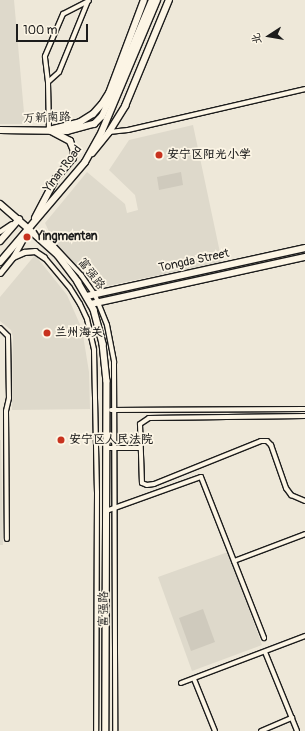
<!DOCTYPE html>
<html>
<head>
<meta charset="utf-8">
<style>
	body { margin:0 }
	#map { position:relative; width:305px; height:731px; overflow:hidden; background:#eee8d9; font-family:Pangolin,"LXGW WenKai TC",sans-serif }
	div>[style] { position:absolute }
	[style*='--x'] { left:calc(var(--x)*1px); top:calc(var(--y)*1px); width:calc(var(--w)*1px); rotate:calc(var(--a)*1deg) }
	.built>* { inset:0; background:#ded9cb }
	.green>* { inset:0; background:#cfcabd }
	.roads { filter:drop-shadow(1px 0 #1c1c1c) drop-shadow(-1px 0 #1c1c1c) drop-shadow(0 1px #1c1c1c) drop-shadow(0 -1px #1c1c1c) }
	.minor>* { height:4px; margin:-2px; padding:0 2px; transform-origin:2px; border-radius:2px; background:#fcf5e5 }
	.tertiary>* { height:4.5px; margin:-2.25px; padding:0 2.25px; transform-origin:2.25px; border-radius:2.25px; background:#fcf5e5 }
	.secondary>* { height:5.5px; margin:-2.75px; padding:0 2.75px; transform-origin:2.75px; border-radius:2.75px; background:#fcf5e5 }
	.primary>* { height:6px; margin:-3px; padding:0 3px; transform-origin:3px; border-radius:3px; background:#fcf5e5 }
	.dots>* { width:11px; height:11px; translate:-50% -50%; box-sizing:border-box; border:2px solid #fcf5e5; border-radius:50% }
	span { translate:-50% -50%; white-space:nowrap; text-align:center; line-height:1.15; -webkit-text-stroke:3.5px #fcf5e5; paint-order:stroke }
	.street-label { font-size:12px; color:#1c1c1c }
	.poi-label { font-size:12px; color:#1c1c1c; font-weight:700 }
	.left { translate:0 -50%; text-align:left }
	.north { position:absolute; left:249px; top:16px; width:40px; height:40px; -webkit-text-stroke:3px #fcf5e5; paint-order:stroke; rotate:258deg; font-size:11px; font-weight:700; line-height:16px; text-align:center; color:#1c1c1c }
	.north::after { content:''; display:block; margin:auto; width:14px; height:18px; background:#1c1c1c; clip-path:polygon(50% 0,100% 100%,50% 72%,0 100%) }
	.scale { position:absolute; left:16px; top:24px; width:72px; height:18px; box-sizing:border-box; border:2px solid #1c1c1c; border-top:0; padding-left:5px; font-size:12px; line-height:14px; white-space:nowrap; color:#1c1c1c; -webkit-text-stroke:3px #fcf5e5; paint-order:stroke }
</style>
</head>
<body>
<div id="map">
	<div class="built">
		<i style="clip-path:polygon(0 0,14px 0,25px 124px,0 124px)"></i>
		<i style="clip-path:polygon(193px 125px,222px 262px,97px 288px,53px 240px,45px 223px,87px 172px,125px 204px,127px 213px,138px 210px,135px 195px,109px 170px,129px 140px)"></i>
		<i style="clip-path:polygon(35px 255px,67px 295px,82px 329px,89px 372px,90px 409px,12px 410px,13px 337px,11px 330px,0 321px,0 297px)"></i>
		<i style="clip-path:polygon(0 440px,1px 440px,3px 545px,0 545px)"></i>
		<i style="clip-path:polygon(228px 552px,262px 645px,192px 671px,158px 577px)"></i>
	</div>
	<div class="green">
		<i style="clip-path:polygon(181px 172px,183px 185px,159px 190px,157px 177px)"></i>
		<i style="clip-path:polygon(203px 609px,215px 642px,191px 651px,179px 618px)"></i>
	</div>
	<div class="roads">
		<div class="minor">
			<i style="--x:48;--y:82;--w:15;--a:-42"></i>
			<i style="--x:59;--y:72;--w:77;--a:-67.8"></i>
			<i style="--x:49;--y:130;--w:48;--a:-91.2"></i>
			<i style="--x:48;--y:82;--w:26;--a:-97"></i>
			<i style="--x:45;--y:56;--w:46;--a:-66.8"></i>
			<i style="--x:63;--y:14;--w:29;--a:-27"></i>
			<i style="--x:109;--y:132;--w:19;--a:-6"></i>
			<i style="--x:128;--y:130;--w:182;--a:-13"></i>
			<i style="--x:0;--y:232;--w:14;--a:-34"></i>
			<i style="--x:42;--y:238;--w:14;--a:34"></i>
			<i style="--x:54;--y:246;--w:40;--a:47"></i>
			<i style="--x:81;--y:275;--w:24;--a:55"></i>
			<i style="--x:95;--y:295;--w:32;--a:68"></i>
			<i style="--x:107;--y:325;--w:38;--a:79"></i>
			<i style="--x:114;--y:362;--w:369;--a:89.8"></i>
			<i style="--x:44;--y:257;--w:40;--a:50"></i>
			<i style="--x:70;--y:288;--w:19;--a:58"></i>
			<i style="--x:80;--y:304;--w:17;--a:65"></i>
			<i style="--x:87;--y:319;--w:32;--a:77"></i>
			<i style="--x:94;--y:350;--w:142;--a:88.8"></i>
			<i style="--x:97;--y:492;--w:239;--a:90.2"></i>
			<i style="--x:0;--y:328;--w:11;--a:45"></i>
			<i style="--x:8;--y:336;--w:62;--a:89.1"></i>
			<i style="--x:9;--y:398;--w:13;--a:103"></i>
			<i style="--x:6;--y:411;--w:128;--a:89.6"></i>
			<i style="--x:111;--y:410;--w:194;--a:-0.3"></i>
			<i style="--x:305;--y:416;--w:156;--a:179.3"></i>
			<i style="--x:149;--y:418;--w:11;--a:146"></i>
			<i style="--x:140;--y:424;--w:59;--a:88.1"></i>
			<i style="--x:142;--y:483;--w:5;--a:22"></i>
			<i style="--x:147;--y:485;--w:7;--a:-8"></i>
			<i style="--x:154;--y:484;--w:115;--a:-21.9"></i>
			<i style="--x:261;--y:441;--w:6;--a:0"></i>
			<i style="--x:267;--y:441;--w:6;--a:45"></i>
			<i style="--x:271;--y:445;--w:46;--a:70.8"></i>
			<i style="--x:286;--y:488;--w:9;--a:54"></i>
			<i style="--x:291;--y:495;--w:15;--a:23"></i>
			<i style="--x:107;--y:448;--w:33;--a:0"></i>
			<i style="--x:106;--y:511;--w:101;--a:-19.7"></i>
			<i style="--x:201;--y:477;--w:173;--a:68.6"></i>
			<i style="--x:234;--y:561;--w:76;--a:-20.8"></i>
			<i style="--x:265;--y:652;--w:85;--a:67.9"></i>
			<i style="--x:194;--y:679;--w:56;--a:68"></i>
			<i style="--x:181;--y:683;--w:133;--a:-20.8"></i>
			<i style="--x:261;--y:731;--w:34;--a:-23"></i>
		</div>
		<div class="tertiary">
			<i style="--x:13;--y:257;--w:26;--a:-61"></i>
			<i style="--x:0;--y:273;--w:21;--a:-51"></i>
			<i style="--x:13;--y:257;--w:12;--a:-24"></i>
			<i style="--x:24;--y:252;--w:11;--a:-5"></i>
			<i style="--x:35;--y:251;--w:11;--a:34"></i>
		</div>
		<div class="secondary">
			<i style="--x:0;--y:130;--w:67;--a:0.9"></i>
			<i style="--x:67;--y:131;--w:28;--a:-15"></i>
			<i style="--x:29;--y:229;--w:39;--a:42"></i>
			<i style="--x:58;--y:255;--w:34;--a:53"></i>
			<i style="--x:78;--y:282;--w:32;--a:60"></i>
			<i style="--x:94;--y:310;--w:35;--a:75"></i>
			<i style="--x:103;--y:344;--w:37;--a:84"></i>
			<i style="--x:107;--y:381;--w:350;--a:90.2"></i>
			<i style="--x:87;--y:296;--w:223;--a:-12.4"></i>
			<i style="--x:91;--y:304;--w:219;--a:-12.4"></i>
		</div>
		<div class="primary">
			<i style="--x:94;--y:124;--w:11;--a:-45"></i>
			<i style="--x:102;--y:116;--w:23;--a:-65"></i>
			<i style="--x:112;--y:95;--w:103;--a:-67.2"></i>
			<i style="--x:49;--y:130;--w:32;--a:-14"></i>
			<i style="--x:80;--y:122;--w:15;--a:-32"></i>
			<i style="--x:93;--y:114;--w:13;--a:-48"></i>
			<i style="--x:102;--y:104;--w:13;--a:-58"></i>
			<i style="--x:109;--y:93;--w:99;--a:-69.4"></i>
			<i style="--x:92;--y:153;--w:27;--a:-51"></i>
			<i style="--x:109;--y:132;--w:31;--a:-58"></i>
			<i style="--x:125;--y:106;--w:115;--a:-67.5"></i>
			<i style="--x:0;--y:204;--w:38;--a:41"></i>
			<i style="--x:35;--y:218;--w:45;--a:-62.3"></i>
			<i style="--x:56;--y:178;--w:26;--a:-50"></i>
			<i style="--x:73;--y:158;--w:7;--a:-82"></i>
			<i style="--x:74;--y:151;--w:11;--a:-112"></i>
			<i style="--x:70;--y:141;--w:24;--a:-152"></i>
			<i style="--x:0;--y:241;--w:29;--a:-49"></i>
			<i style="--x:0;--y:262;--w:131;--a:-49.6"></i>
			<i style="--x:85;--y:162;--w:35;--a:-61"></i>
			<i style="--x:102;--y:131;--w:142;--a:-67.2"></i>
		</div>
	</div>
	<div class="dots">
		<i style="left:159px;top:155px;background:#c8321e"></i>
		<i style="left:27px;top:237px;background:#c8321e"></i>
		<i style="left:47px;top:333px;background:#c8321e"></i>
		<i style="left:61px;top:440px;background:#c8321e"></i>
	</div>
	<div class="street-label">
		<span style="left:47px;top:118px;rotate:-2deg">万新南路</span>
		<span style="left:63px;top:169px;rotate:-53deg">Yinan Road</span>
		<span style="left:194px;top:261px;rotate:-12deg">Tongda Street</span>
		<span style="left:91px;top:274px;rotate:53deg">富强路</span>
		<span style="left:104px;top:609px;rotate:-90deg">富强路</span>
	</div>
	<div class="poi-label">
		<span class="left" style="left:167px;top:155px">安宁区阳光小学</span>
		<span class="left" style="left:36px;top:237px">Yingmentan</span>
		<span class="left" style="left:55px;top:333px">兰州海关</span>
		<span class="left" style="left:69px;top:440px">安宁区人民法院</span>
	</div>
	<div class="north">北</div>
	<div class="scale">100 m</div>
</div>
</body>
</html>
